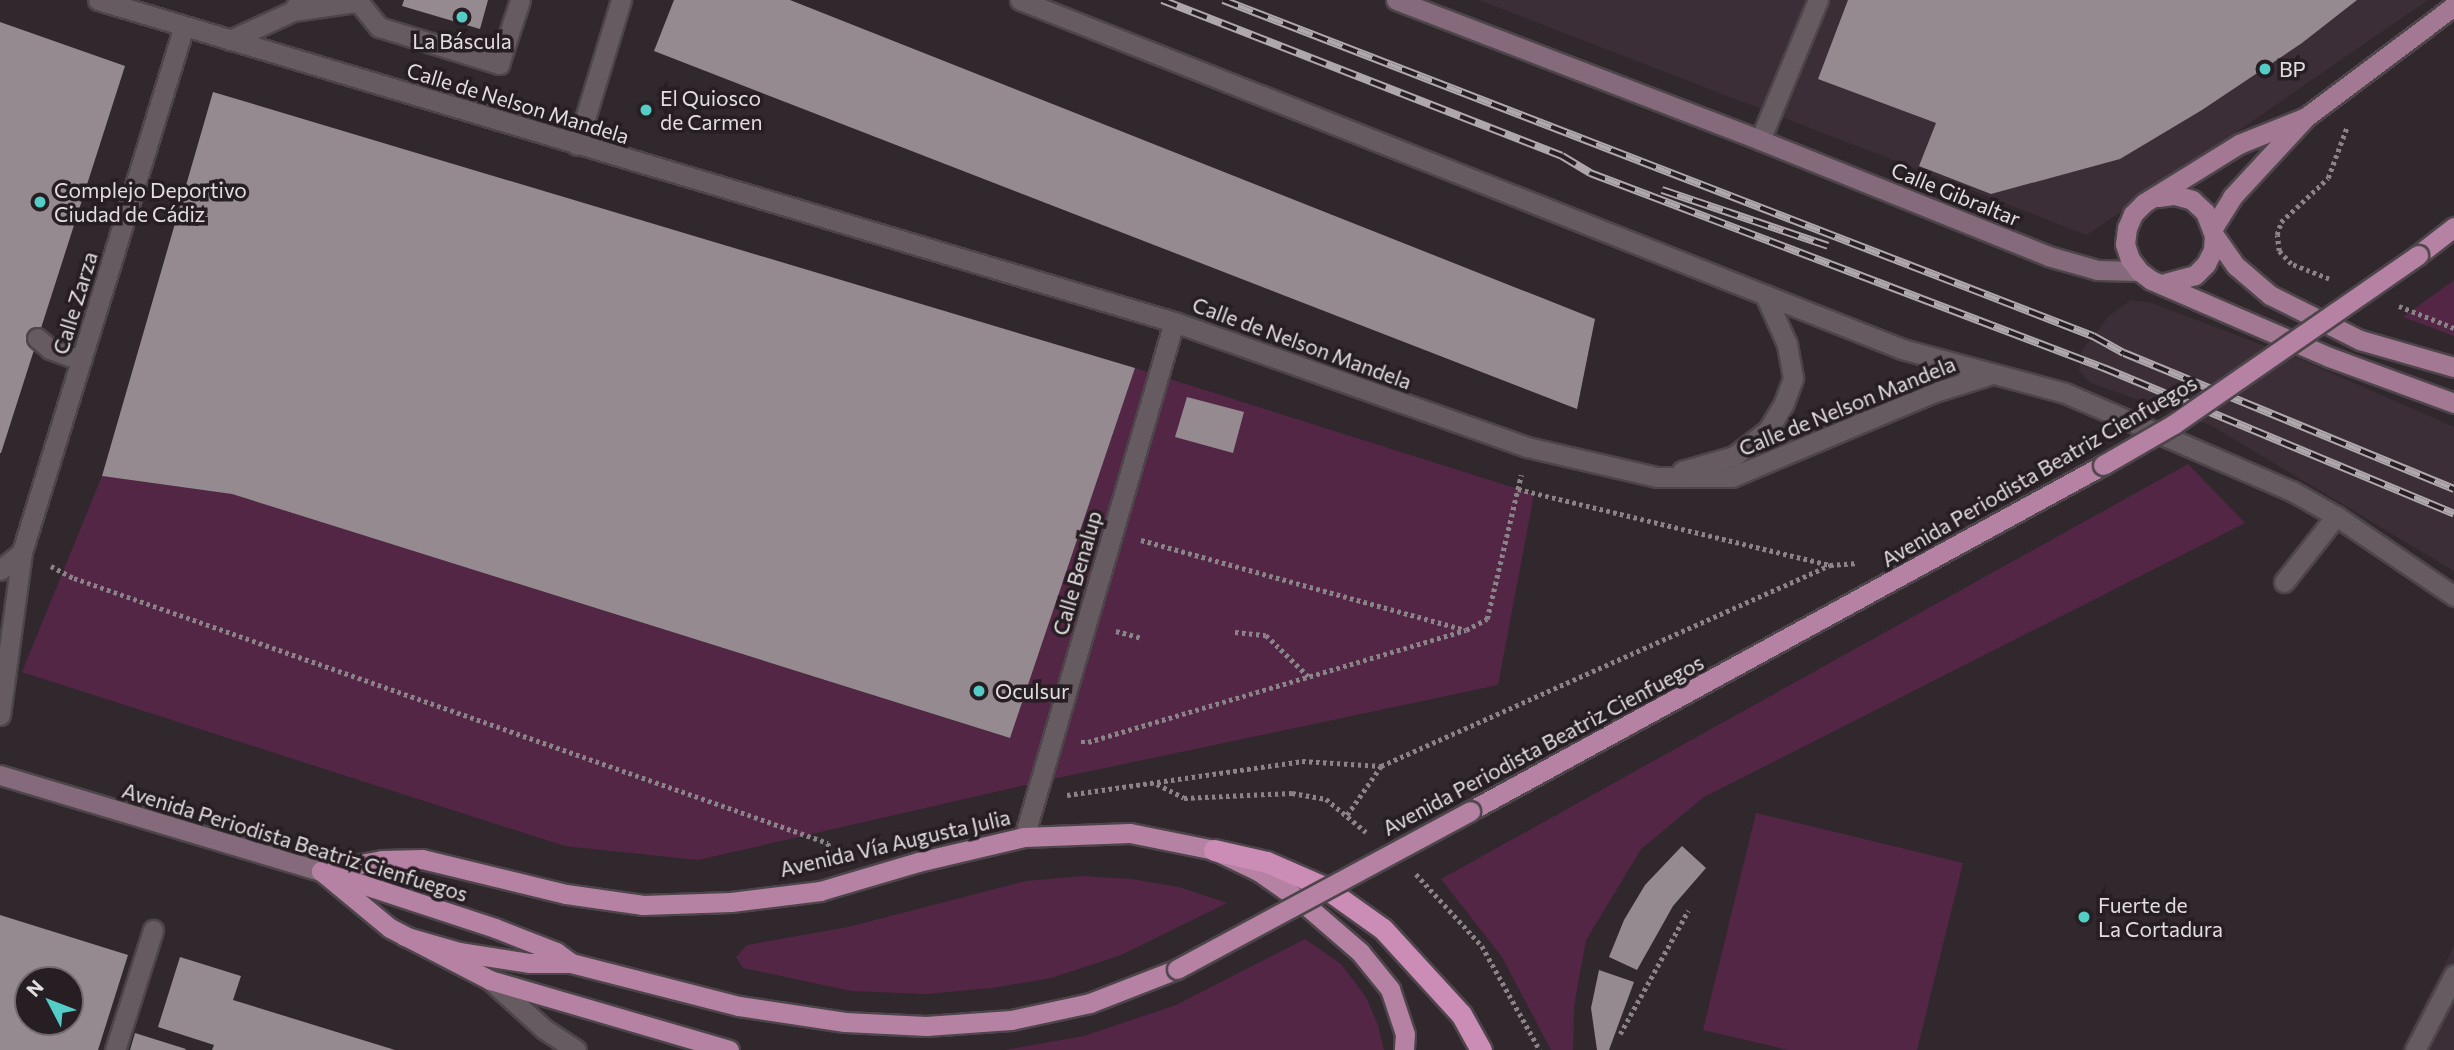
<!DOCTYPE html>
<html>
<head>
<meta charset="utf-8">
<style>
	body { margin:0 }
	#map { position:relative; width:2454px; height:1050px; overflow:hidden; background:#30282d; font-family:Commissioner,sans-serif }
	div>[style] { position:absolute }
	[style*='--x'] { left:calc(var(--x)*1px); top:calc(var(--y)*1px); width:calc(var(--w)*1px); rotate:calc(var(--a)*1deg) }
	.built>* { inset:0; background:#3c2e37 }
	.green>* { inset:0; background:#542646 }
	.building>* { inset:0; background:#958a90 }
	.path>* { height:4.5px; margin-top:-2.25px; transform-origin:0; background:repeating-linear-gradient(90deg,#8a8488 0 3.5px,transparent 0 7px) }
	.roads { filter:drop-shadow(2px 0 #4d454a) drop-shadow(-2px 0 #4d454a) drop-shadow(0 2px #4d454a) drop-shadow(0 -2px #4d454a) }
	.service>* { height:19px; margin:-9.5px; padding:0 9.5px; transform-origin:9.5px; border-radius:9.5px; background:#655b61 }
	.pedestrian>* { height:19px; margin:-9.5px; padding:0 9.5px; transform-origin:9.5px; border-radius:9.5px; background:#655b61 }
	.minor>* { height:19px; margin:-9.5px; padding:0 9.5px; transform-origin:9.5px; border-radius:9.5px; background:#655b61 }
	.tertiary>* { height:19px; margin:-9.5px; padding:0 9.5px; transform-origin:9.5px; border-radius:9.5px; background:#655b61 }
	.secondary>* { height:19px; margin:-9.5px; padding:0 9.5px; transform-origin:9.5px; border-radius:9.5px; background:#846a7a }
	.primary>* { height:19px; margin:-9.5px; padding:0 9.5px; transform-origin:9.5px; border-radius:9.5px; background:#a27893 }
	.trunk>* { height:19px; margin:-9.5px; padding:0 9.5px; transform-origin:9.5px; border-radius:9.5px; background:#b682a4 }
	.motorway>* { height:21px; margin:-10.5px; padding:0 10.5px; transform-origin:10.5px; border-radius:10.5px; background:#cb8cb5 }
	.rail>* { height:8px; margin-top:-4px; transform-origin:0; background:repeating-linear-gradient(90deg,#261e23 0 16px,#aea8ac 0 32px); box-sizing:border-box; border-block:2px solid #aea8ac }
	.bridges { filter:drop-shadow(2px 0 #4d454a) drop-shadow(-2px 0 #4d454a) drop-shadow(0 2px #4d454a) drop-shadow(0 -2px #4d454a) }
	.trunk-bridge>* { height:19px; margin:-9.5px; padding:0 9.5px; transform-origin:9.5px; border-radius:9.5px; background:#b682a4 }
	.dots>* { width:19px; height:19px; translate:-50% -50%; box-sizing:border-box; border:4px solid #261e23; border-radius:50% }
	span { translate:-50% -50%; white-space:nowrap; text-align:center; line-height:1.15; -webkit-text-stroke:7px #261e23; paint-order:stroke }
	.poi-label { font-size:21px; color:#e2dde0 }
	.left { translate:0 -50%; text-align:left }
	.street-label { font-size:21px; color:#e2dde0 }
	.north { position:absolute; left:14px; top:966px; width:70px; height:70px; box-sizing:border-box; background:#261e23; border:2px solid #716a6f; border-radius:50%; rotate:312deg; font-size:19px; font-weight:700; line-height:28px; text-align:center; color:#e2dde0 }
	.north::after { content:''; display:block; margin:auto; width:24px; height:32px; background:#54cdc7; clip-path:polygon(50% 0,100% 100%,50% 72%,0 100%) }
</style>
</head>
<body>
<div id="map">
	<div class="built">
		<i style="clip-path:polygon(1479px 0,2428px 0,2087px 235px)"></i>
		<i style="clip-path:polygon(2131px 300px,2152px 303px,2302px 360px,2454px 427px,2454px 571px,2212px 426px,2091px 383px,2079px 371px,2082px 350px,2109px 316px)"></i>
		<i style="clip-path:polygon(2454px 946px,2454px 1050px,2401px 1050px)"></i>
	</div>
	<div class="green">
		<i style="clip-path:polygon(2454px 280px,2454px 336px,2403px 317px)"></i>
		<i style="clip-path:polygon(1135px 368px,1534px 494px,1498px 685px,1048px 780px,698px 860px,565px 846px,22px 672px,102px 476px,232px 494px,1009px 738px)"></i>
		<i style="clip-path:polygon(2188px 464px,2245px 523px,1704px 797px,1641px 849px,1586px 940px,1574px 1006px,1573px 1050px,1551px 1050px,1502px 957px,1441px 879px)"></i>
		<i style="clip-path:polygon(1756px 813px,1963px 863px,1917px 1050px,1788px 1050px,1703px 1030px)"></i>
		<i style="clip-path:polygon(1083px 876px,1131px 879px,1179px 887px,1227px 903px,1121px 955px,1051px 978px,992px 988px,926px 994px,852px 991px,743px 968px,736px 957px,747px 945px,848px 927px,1026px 881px)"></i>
		<i style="clip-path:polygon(1305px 939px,1341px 964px,1366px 997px,1378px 1025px,1384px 1050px,1005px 1050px,1084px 1036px,1176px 1005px)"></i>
	</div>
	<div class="building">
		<i style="clip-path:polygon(404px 0,488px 0,480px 29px,402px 6px)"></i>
		<i style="clip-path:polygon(674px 0,790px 0,1595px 319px,1577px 409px,654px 51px)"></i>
		<i style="clip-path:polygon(1848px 0,2357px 0,2302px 43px,2202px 110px,2120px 159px,1991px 194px,1919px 166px,1936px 123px,1818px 79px)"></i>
		<i style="clip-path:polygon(0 22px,125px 66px,1px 453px,0 453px)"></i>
		<i style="clip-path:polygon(213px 92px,1135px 368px,1010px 738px,232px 494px,102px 476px)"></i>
		<i style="clip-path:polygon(1187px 397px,1244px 412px,1233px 453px,1175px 437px)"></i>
		<i style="clip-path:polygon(1682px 846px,1706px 868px,1673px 906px,1637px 970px,1609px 957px,1624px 920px,1645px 885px)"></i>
		<i style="clip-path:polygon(evenodd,0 915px,128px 955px,98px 1050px,0 1050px,0 915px,28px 980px,70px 980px,70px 1022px,28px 1022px,28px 980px)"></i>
		<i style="clip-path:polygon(180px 957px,241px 976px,233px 1000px,395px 1050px,212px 1050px,214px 1045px,158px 1027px)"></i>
		<i style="clip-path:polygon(1599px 970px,1634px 982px,1609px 1050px,1597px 1050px,1591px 1008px)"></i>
		<i style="clip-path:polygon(135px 1033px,186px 1049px,185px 1050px,130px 1050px)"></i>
	</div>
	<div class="path">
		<i style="--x:2329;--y:279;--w:41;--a:-158.5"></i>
		<i style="--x:2291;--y:264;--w:18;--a:-133"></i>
		<i style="--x:2279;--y:251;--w:16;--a:-97"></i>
		<i style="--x:2277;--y:235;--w:14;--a:-73"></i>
		<i style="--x:2281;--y:222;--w:64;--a:-43.1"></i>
		<i style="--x:2328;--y:178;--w:54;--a:-69.6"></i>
		<i style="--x:2399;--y:306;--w:59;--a:21.8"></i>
		<i style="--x:1518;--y:489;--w:321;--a:13.7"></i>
		<i style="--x:1830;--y:565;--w:28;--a:-4"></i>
		<i style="--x:1141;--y:540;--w:334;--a:15.5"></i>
		<i style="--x:51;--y:566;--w:26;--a:28"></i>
		<i style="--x:74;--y:578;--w:799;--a:19.36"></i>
		<i style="--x:828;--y:843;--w:13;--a:77"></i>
		<i style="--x:1116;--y:631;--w:27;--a:15"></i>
		<i style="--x:1235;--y:632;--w:31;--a:6"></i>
		<i style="--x:1266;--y:635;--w:59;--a:44.3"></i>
		<i style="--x:1081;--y:742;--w:7;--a:0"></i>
		<i style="--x:1088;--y:742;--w:394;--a:-16.5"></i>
		<i style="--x:1466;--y:630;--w:24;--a:-28"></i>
		<i style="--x:1487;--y:619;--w:148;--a:-76.7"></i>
		<i style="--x:1157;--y:784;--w:30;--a:27"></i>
		<i style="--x:1184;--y:798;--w:108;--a:-2.7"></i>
		<i style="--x:1292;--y:793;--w:35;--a:10"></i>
		<i style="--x:1326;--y:799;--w:52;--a:39.5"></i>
		<i style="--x:1067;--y:795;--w:237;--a:-8.2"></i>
		<i style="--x:1302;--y:761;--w:79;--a:3.6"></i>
		<i style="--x:1381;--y:766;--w:492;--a:-24.1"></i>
		<i style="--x:1347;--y:815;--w:60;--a:-55.2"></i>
		<i style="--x:1416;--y:874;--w:98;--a:47.5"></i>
		<i style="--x:1482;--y:946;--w:119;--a:60.9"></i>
		<i style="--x:1620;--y:1034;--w:141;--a:-61.1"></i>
	</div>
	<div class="roads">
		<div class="service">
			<i style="--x:37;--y:338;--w:17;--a:40"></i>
			<i style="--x:50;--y:349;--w:33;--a:20"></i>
			<i style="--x:2284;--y:582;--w:84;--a:-51.8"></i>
		</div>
		<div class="pedestrian">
			<i style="--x:1024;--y:837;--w:536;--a:-73.76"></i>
			<i style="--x:115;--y:1050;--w:126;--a:-72.4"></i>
		</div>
		<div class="minor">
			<i style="--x:357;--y:0;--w:35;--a:51"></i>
			<i style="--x:379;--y:27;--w:126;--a:17.1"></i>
			<i style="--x:499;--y:64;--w:67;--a:-71.8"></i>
			<i style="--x:293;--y:11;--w:65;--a:-8"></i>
			<i style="--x:230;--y:40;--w:69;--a:-24.7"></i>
			<i style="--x:293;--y:11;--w:13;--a:-58"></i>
			<i style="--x:1760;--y:140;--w:152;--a:-67.5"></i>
			<i style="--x:577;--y:145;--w:152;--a:-73.1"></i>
			<i style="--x:0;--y:570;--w:28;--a:-39"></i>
			<i style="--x:0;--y:715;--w:164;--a:-82.3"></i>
			<i style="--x:22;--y:552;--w:550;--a:-72.88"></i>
			<i style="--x:490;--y:980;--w:73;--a:42.2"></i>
			<i style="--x:544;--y:1029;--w:38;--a:33"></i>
			<i style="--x:2415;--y:1050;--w:85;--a:-62.5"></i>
		</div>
		<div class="tertiary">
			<i style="--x:98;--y:0;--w:1123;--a:16.66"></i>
			<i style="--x:1174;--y:322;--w:374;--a:19.5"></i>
			<i style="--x:1527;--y:447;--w:133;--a:13"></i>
			<i style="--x:1657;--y:477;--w:75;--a:0"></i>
			<i style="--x:1732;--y:477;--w:217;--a:-22.8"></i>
			<i style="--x:1932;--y:393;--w:60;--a:-17.5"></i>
			<i style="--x:1020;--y:0;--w:949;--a:21.59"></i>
			<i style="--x:1902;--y:349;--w:169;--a:15.1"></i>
			<i style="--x:2065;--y:393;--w:247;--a:23.4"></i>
			<i style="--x:2292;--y:491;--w:51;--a:29.6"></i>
			<i style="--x:2336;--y:516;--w:143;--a:34.1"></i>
			<i style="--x:1682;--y:471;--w:54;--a:-16.1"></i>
			<i style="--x:1734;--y:456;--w:43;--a:-37.4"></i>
			<i style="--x:1768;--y:430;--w:31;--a:-59"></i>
			<i style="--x:1784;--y:403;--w:27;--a:-70"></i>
			<i style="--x:1793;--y:378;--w:35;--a:-100"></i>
			<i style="--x:1787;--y:344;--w:54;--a:-114.2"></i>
		</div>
		<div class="secondary">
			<i style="--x:1396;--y:0;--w:390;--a:21"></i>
			<i style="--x:1760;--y:140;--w:310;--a:21.9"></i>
			<i style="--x:2048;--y:256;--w:51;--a:15.9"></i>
			<i style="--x:2097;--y:270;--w:42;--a:1.4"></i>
			<i style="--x:0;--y:775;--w:335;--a:16.7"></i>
		</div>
		<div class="primary">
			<i style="--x:2306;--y:117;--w:72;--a:158.1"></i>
			<i style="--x:2239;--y:144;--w:112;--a:148.2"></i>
			<i style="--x:2144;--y:203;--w:16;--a:135"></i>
			<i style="--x:2133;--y:214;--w:15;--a:113"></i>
			<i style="--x:2127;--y:228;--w:16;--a:97"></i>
			<i style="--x:2125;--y:244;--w:16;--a:72"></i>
			<i style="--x:2130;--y:259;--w:15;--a:53"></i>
			<i style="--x:2139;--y:271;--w:15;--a:37"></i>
			<i style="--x:2151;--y:280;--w:194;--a:23.4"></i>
			<i style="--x:2329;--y:357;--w:133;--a:20.2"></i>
			<i style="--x:2158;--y:197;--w:17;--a:-7"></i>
			<i style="--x:2175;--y:195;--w:18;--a:16"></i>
			<i style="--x:2192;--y:200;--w:18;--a:43"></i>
			<i style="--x:2205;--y:212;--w:25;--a:69"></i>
			<i style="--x:2214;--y:235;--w:15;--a:94"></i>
			<i style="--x:2213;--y:250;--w:16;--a:117"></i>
			<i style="--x:2206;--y:264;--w:16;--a:135"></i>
			<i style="--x:2195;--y:275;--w:30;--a:165"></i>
			<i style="--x:2213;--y:228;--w:36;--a:-58"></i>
			<i style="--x:2232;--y:197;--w:109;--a:-47.2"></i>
			<i style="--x:2306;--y:117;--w:185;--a:-36.9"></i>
			<i style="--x:2214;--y:235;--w:38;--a:55"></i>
			<i style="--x:2236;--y:266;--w:45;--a:40.5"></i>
			<i style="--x:2270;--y:295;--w:101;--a:26.6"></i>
			<i style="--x:2360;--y:340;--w:98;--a:16"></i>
		</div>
		<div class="trunk">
			<i style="--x:2418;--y:255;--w:46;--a:-37.9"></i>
			<i style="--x:1470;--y:811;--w:721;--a:-28.66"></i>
			<i style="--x:321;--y:871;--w:62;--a:-10.2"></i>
			<i style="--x:382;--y:860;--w:40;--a:-1.4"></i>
			<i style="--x:422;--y:859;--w:148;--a:13.7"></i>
			<i style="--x:566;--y:894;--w:78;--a:8.1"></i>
			<i style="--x:643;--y:905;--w:88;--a:-2"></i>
			<i style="--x:731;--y:902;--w:90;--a:-7"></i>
			<i style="--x:820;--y:891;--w:102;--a:-16.5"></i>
			<i style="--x:918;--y:862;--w:109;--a:-13.3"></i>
			<i style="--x:1024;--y:837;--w:106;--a:-2.2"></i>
			<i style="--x:1130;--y:833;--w:86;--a:11.4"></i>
			<i style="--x:1214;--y:850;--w:49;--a:25.5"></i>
			<i style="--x:1258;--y:871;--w:52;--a:34.9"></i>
			<i style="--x:1301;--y:901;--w:78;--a:40.8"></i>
			<i style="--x:1360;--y:952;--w:48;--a:51"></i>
			<i style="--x:1390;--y:989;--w:47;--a:71.6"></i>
			<i style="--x:1405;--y:1034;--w:16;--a:94"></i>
			<i style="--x:321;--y:871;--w:89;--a:39.6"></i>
			<i style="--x:390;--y:928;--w:113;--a:27.5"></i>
			<i style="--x:490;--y:980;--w:249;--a:16.3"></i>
			<i style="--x:328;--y:873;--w:176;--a:18.2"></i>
			<i style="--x:495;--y:928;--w:66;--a:21.5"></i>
			<i style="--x:556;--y:952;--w:19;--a:36"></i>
			<i style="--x:404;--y:936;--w:57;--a:16.2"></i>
			<i style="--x:459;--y:952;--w:72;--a:8.8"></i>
			<i style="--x:530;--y:963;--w:41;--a:0"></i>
			<i style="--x:571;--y:963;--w:173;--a:14.4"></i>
			<i style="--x:739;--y:1006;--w:107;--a:8.6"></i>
			<i style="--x:845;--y:1022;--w:81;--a:2.8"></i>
			<i style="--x:926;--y:1026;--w:85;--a:-4"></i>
			<i style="--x:1011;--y:1020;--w:81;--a:-12.1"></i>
			<i style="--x:1090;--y:1003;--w:93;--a:-21.3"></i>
		</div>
		<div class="motorway">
			<i style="--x:1214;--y:850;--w:54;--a:12.8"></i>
			<i style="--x:1267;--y:862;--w:62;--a:23.7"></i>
			<i style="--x:1324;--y:887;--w:72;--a:35.4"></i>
			<i style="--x:1383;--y:929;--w:115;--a:47.5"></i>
			<i style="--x:1461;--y:1014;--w:41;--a:60.9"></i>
		</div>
	</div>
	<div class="rail">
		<i style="--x:1162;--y:0;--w:429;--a:21.3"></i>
		<i style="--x:1562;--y:156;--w:33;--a:31"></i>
		<i style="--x:1590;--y:173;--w:550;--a:20.78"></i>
		<i style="--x:2104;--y:368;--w:379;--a:22.6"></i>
		<i style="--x:1223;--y:0;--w:933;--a:21.12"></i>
		<i style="--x:2093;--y:336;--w:35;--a:29"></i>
		<i style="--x:2124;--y:353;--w:357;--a:22.4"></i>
		<i style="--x:1662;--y:190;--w:175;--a:18.6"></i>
	</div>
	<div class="bridges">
		<div class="trunk-bridge">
			<i style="--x:2103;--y:465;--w:82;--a:-30"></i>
			<i style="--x:2174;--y:424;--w:297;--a:-34.7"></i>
			<i style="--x:1177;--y:969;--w:333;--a:-28.3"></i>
		</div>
	</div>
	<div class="dots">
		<i style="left:462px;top:17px;background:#54cdc7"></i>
		<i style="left:2265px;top:69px;background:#54cdc7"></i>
		<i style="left:646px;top:110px;background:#54cdc7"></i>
		<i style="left:40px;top:202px;background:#54cdc7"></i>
		<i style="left:979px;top:691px;background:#54cdc7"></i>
		<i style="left:2084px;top:917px;background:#54cdc7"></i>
	</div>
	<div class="poi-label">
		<span style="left:462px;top:41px">La Báscula</span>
		<span class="left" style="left:2279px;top:69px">BP</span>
		<span class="left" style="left:660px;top:110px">El Quiosco<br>de Carmen</span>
		<span class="left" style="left:54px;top:202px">Complejo Deportivo<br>Ciudad de Cádiz</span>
		<span class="left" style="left:995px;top:691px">Oculsur</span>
		<span class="left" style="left:2098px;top:917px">Fuerte de<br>La Cortadura</span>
	</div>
	<div class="street-label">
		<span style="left:518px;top:103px;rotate:17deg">Calle de Nelson Mandela</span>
		<span style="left:1956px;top:194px;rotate:22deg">Calle Gibraltar</span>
		<span style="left:75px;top:303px;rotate:-73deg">Calle Zarza</span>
		<span style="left:1302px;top:343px;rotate:20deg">Calle de Nelson Mandela</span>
		<span style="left:1847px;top:406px;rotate:-22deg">Calle de Nelson Mandela</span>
		<span style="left:2039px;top:471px;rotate:-30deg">Avenida Periodista Beatriz Cienfuegos</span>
		<span style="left:1077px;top:573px;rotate:-74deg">Calle Benalup</span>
		<span style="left:1543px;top:745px;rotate:-28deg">Avenida Periodista Beatriz Cienfuegos</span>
		<span style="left:295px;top:842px;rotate:17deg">Avenida Periodista Beatriz Cienfuegos</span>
		<span style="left:895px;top:843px;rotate:-13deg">Avenida Vía Augusta Julia</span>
	</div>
	<div class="north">N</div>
</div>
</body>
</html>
